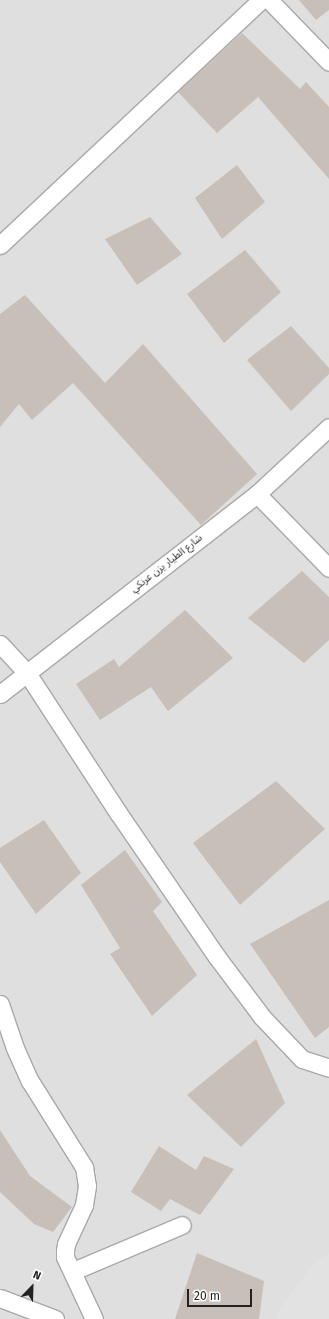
<!DOCTYPE html>
<html>
<head>
<meta charset="utf-8">
<style>
	body { margin:0 }
	#map { position:relative; width:329px; height:1319px; overflow:hidden; background:#f2efe9; font-family:"Fira Sans","Noto Sans Arabic",sans-serif }
	div>[style] { position:absolute }
	[style*='--x'] { left:calc(var(--x)*1px); top:calc(var(--y)*1px); width:calc(var(--w)*1px); rotate:calc(var(--a)*1deg) }
	.residential>* { inset:0; background:#e0dfdf }
	.parking>* { inset:0; background:#e2e2e2 }
	.building>* { inset:0; background:#c7bfb8 }
	.roads { filter:drop-shadow(1px 0 #a9a9a9) drop-shadow(-1px 0 #a9a9a9) drop-shadow(0 1px #a9a9a9) drop-shadow(0 -1px #a9a9a9) }
	.street>* { height:17px; margin:-8.5px; padding:0 8.5px; transform-origin:8.5px; border-radius:8.5px; background:#fff }
	span { translate:-50% -50%; white-space:nowrap; text-align:center; line-height:1.15; -webkit-text-stroke:3px #fff; paint-order:stroke }
	.street-label { font-size:10px; color:#222 }
	.north { position:absolute; left:12px; top:1267px; width:40px; height:40px; -webkit-text-stroke:3px #fff; paint-order:stroke; rotate:23deg; font-size:11px; font-weight:700; line-height:16px; text-align:center; color:#222 }
	.north::after { content:''; display:block; margin:auto; width:14px; height:18px; background:#222; clip-path:polygon(50% 0,100% 100%,50% 72%,0 100%) }
	.scale { position:absolute; left:187px; top:1289px; width:65px; height:18px; box-sizing:border-box; border:2px solid #222; border-top:0; padding-left:5px; font-size:12px; line-height:14px; white-space:nowrap; color:#222; -webkit-text-stroke:3px #fff; paint-order:stroke }
</style>
</head>
<body>
<div id="map">
	<div class="residential">
		<i style="clip-path:polygon(0 0,329px 0,329px 1319px,0 1319px)"></i>
	</div>
	<div class="parking">
		<i style="clip-path:polygon(329px 1253px,329px 1319px,277px 1319px,278px 1311px,314px 1263px)"></i>
	</div>
	<div class="building">
		<i style="clip-path:polygon(299px 0,329px 0,329px 10px,316px 20px)"></i>
		<i style="clip-path:polygon(242px 33px,300px 89px,306px 82px,329px 107px,329px 179px,258px 97px,217px 133px,178px 92px)"></i>
		<i style="clip-path:polygon(237px 165px,265px 202px,222px 239px,195px 198px)"></i>
		<i style="clip-path:polygon(150px 217px,182px 254px,137px 285px,105px 239px)"></i>
		<i style="clip-path:polygon(245px 250px,281px 292px,224px 343px,187px 294px)"></i>
		<i style="clip-path:polygon(25px 295px,105px 383px,143px 344px,257px 474px,201px 525px,73px 383px,32px 420px,19px 404px,0 427px,0 314px)"></i>
		<i style="clip-path:polygon(291px 326px,329px 368px,329px 374px,291px 411px,247px 360px)"></i>
		<i style="clip-path:polygon(302px 571px,329px 597px,329px 640px,304px 663px,248px 618px)"></i>
		<i style="clip-path:polygon(185px 610px,233px 658px,168px 711px,151px 687px,100px 720px,76px 684px,114px 659px,119px 667px)"></i>
		<i style="clip-path:polygon(276px 781px,325px 829px,240px 905px,193px 843px)"></i>
		<i style="clip-path:polygon(44px 820px,81px 873px,36px 914px,0 862px,0 848px)"></i>
		<i style="clip-path:polygon(125px 850px,162px 902px,153px 911px,197px 975px,152px 1016px,110px 954px,120px 948px,81px 885px)"></i>
		<i style="clip-path:polygon(329px 900px,329px 1027px,315px 1038px,250px 944px)"></i>
		<i style="clip-path:polygon(256px 1039px,285px 1103px,241px 1147px,187px 1095px)"></i>
		<i style="clip-path:polygon(0 1130px,30px 1176px,72px 1207px,53px 1232px,34px 1224px,0 1192px)"></i>
		<i style="clip-path:polygon(159px 1146px,196px 1170px,204px 1156px,234px 1169px,200px 1215px,170px 1199px,161px 1211px,131px 1192px)"></i>
		<i style="clip-path:polygon(197px 1253px,264px 1281px,259px 1319px,175px 1319px)"></i>
	</div>
	<div class="roads">
		<div class="street">
			<i style="--x:269;--y:0;--w:86;--a:45.9"></i>
			<i style="--x:0;--y:245;--w:358;--a:-43.2"></i>
			<i style="--x:257;--y:494;--w:103;--a:45.8"></i>
			<i style="--x:0;--y:644;--w:40;--a:47"></i>
			<i style="--x:27;--y:673;--w:168;--a:56.9"></i>
			<i style="--x:119;--y:814;--w:173;--a:55.6"></i>
			<i style="--x:217;--y:957;--w:75;--a:53.1"></i>
			<i style="--x:262;--y:1017;--w:58;--a:46.4"></i>
			<i style="--x:302;--y:1059;--w:28;--a:18"></i>
			<i style="--x:0;--y:694;--w:326;--a:-37.9"></i>
			<i style="--x:257;--y:494;--w:98;--a:-42.9"></i>
			<i style="--x:0;--y:1004;--w:46;--a:71.2"></i>
			<i style="--x:15;--y:1048;--w:36;--a:66"></i>
			<i style="--x:30;--y:1081;--w:102;--a:57.9"></i>
			<i style="--x:84;--y:1167;--w:19;--a:81"></i>
			<i style="--x:87;--y:1186;--w:19;--a:99"></i>
			<i style="--x:84;--y:1205;--w:43;--a:114.8"></i>
			<i style="--x:66;--y:1244;--w:7;--a:98"></i>
			<i style="--x:65;--y:1251;--w:6;--a:90"></i>
			<i style="--x:65;--y:1257;--w:68;--a:64.9"></i>
			<i style="--x:73;--y:1271;--w:118;--a:-22.9"></i>
			<i style="--x:0;--y:1298;--w:59;--a:20.9"></i>
		</div>
	</div>
	<div class="street-label">
		<span style="left:167px;top:564px;rotate:-38deg">شارع الطيار يزن عرنكي</span>
	</div>
	<div class="north">N</div>
	<div class="scale">20 m</div>
</div>
</body>
</html>
